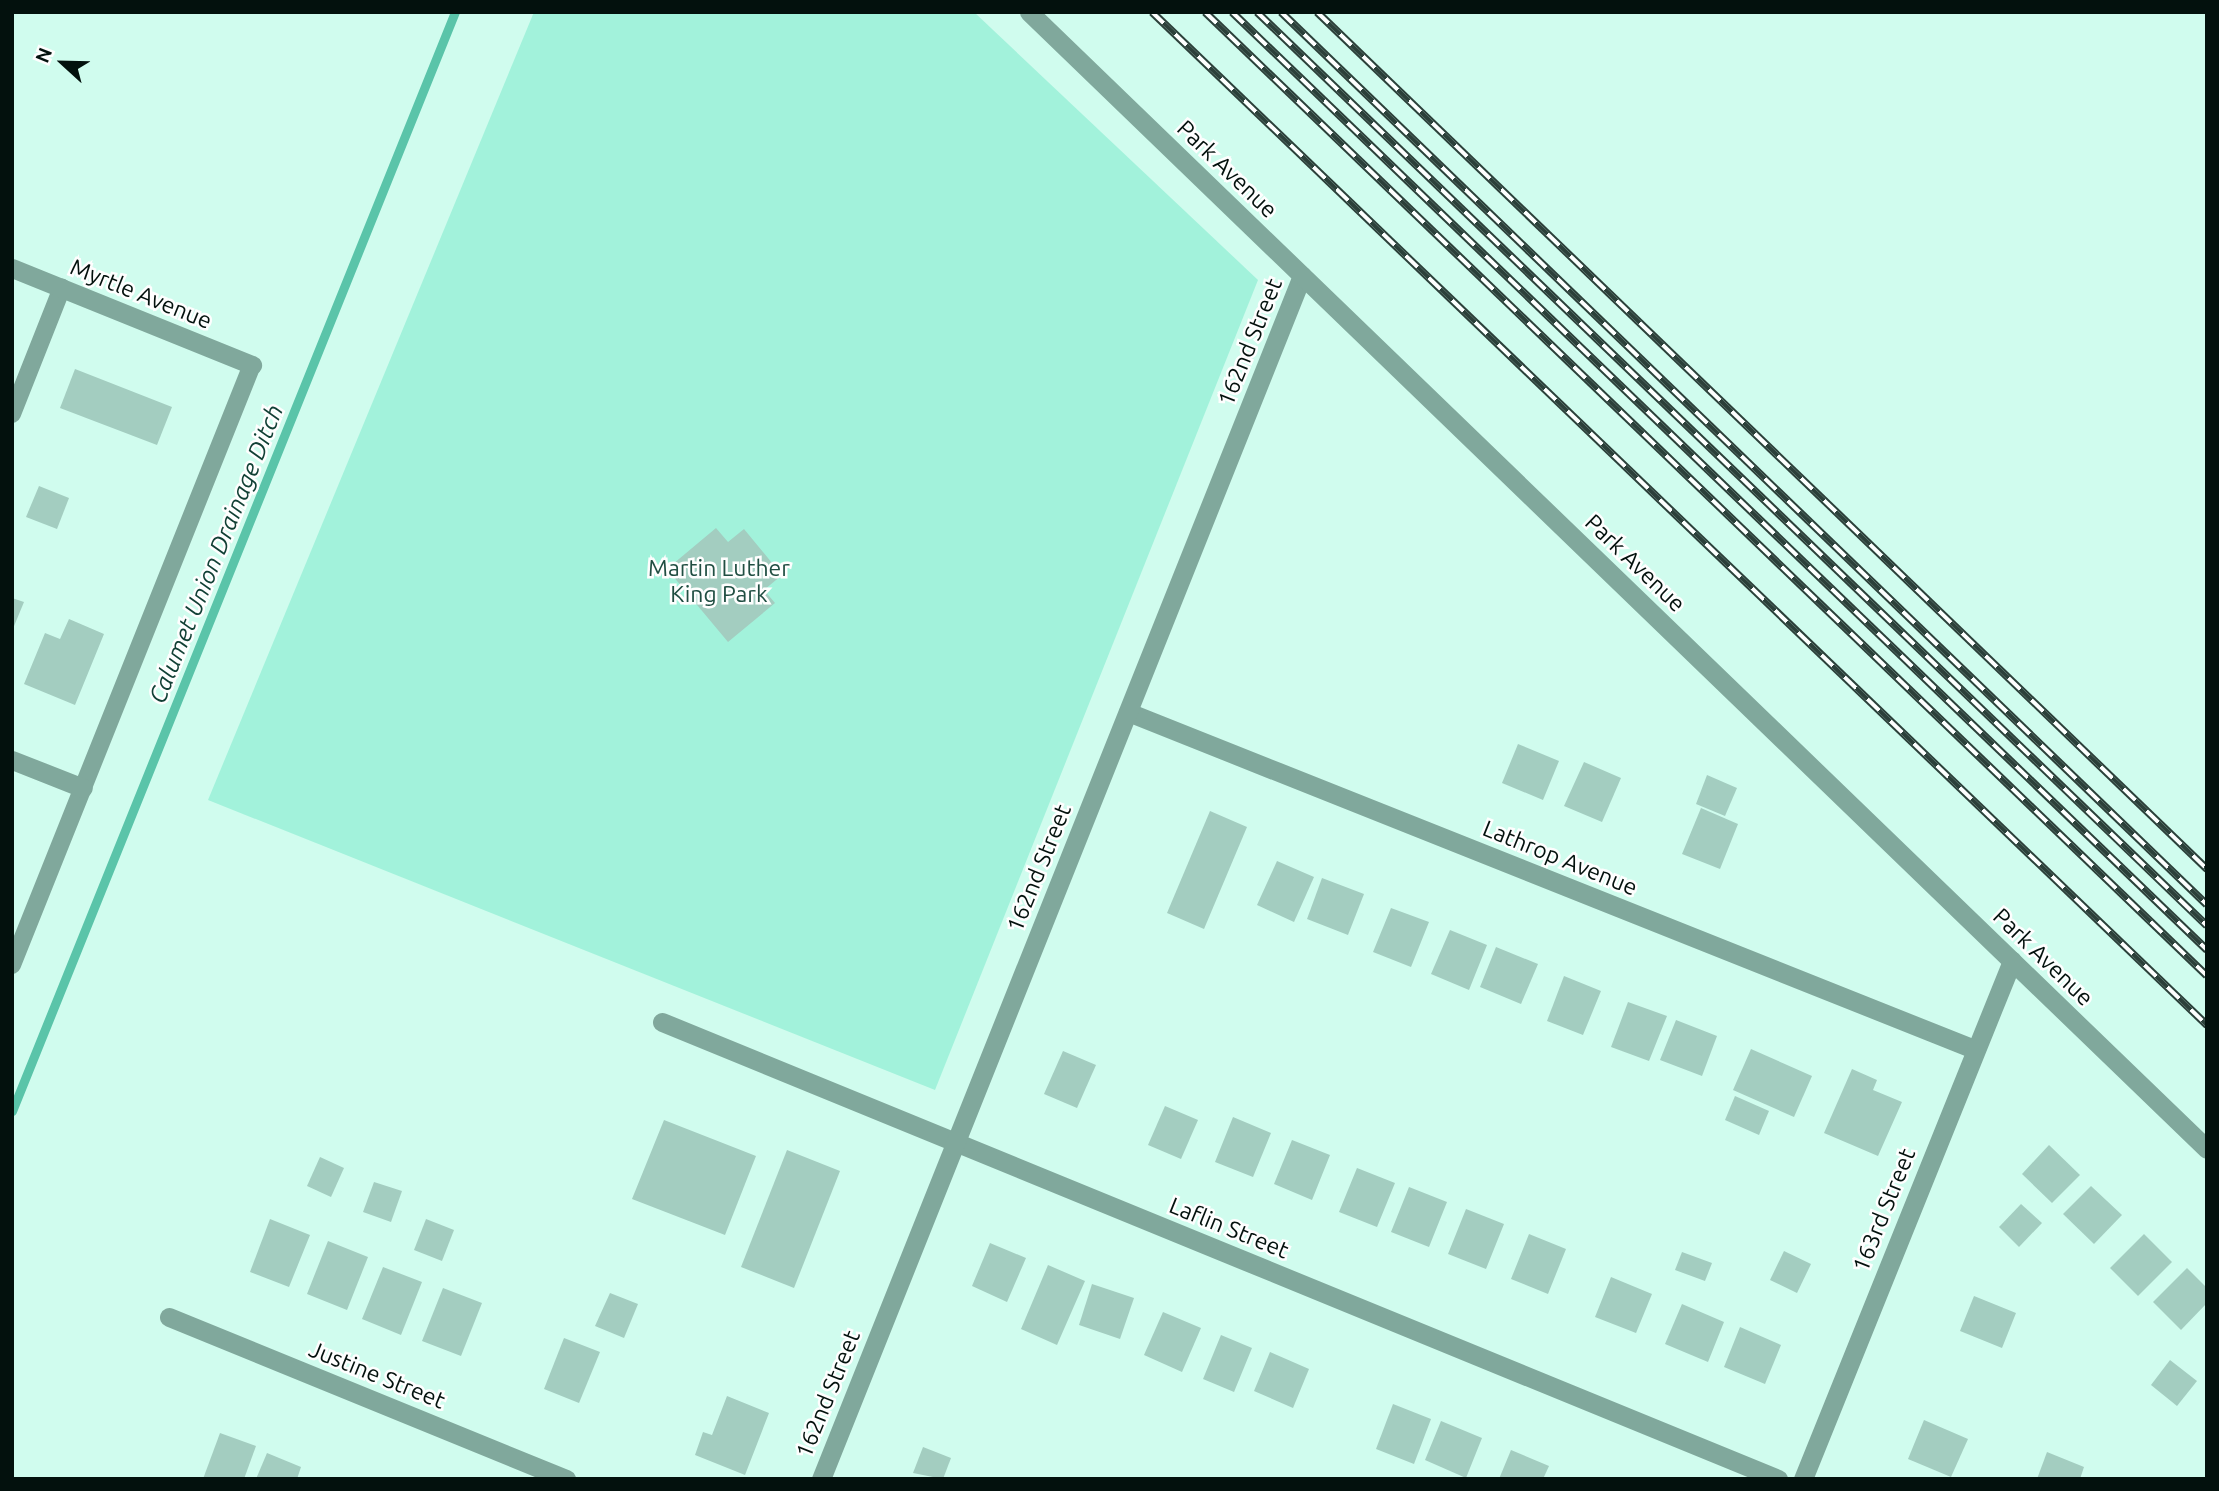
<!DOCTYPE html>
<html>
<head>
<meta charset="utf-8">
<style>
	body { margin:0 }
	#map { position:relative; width:2219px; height:1491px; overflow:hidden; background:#d0fcee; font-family:Ubuntu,sans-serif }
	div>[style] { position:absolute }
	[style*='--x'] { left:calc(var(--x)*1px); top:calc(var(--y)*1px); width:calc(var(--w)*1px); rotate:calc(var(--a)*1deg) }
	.green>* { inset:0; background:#a2f2db }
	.stream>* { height:9px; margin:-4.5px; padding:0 4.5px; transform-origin:4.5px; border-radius:4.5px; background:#5ac4a9 }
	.building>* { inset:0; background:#a3cdc0 }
	.service>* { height:18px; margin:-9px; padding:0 9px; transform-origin:9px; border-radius:9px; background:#80a89c }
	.minor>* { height:19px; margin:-9.5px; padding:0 9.5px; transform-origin:9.5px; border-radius:9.5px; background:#80a89c }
	.tertiary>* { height:19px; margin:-9.5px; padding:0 9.5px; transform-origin:9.5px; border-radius:9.5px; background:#80a89c }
	.rail>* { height:8px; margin-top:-4px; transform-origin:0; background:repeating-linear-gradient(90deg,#fefefe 0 16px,#2c403a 0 32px); box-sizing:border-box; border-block:2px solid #2c403a }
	span { translate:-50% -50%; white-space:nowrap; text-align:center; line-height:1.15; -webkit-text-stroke:5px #fefefe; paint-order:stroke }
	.street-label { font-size:23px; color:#03110d }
	.park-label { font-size:23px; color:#204e42 }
	.water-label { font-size:24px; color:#114035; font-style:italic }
	.frame { position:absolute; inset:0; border:14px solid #03110d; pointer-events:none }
	.north { position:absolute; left:28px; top:28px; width:70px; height:70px; -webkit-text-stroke:5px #fefefe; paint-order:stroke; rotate:292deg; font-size:19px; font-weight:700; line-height:28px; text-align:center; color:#03110d }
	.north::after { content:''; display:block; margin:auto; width:24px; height:32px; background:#03110d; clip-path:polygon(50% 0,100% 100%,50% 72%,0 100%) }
</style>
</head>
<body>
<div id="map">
	<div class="green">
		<i style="clip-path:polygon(534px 12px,974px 12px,1258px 280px,935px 1090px,208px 800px)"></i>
	</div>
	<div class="stream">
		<i style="--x:12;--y:1111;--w:1185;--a:-68.05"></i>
	</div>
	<div class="building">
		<i style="clip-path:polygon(75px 369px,172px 407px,157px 445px,60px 408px)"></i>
		<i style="clip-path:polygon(39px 486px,69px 498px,57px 529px,26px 517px)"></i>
		<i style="clip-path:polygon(716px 528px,728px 542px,744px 529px,782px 575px,764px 590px,775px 603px,728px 642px,667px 569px)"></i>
		<i style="clip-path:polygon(12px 598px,24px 602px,12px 631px)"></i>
		<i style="clip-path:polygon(69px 619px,104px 634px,75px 705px,24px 684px,45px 633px,60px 639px)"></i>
		<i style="clip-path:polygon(1518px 744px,1559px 761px,1543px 800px,1502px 783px)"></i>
		<i style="clip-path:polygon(1584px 762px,1621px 778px,1602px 822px,1564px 806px)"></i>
		<i style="clip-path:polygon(1707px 775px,1737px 788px,1725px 816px,1696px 804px)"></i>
		<i style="clip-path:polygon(1701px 808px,1738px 824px,1720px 869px,1682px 854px)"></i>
		<i style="clip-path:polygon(1210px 811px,1247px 827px,1204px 929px,1167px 913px)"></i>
		<i style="clip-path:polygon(1277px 861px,1314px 877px,1294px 922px,1257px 905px)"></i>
		<i style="clip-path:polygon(1322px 878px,1364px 894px,1348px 935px,1307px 919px)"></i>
		<i style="clip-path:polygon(1391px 908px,1429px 922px,1411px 967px,1373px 952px)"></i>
		<i style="clip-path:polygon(1450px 930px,1487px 945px,1469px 990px,1431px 974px)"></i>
		<i style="clip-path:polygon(1496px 947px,1538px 964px,1521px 1004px,1480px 987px)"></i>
		<i style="clip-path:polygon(1564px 976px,1601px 991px,1583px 1035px,1547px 1021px)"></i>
		<i style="clip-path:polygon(1628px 1002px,1667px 1016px,1649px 1061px,1611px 1047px)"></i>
		<i style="clip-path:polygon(1676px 1020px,1717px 1036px,1702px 1076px,1660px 1060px)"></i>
		<i style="clip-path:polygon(1751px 1049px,1812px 1076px,1794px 1117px,1733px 1090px)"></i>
		<i style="clip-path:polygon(1063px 1051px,1096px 1065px,1077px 1108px,1044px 1094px)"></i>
		<i style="clip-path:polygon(1852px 1069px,1877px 1080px,1873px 1090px,1902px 1102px,1878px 1156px,1824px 1133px)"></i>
		<i style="clip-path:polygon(1735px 1096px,1769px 1111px,1759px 1135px,1725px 1120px)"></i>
		<i style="clip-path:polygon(1165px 1106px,1198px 1120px,1181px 1159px,1148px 1145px)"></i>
		<i style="clip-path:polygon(1233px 1117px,1271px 1133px,1253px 1177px,1215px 1162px)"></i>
		<i style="clip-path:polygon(664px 1120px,756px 1156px,725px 1235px,632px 1199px)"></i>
		<i style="clip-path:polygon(1292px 1140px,1330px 1155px,1312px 1200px,1274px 1184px)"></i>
		<i style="clip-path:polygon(2049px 1145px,2080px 1175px,2052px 1203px,2022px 1174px)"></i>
		<i style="clip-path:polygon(787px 1150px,840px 1171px,794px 1288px,741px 1267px)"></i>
		<i style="clip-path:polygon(320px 1157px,344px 1168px,331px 1197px,307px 1186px)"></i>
		<i style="clip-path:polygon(1357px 1168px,1395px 1183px,1377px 1227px,1339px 1212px)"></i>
		<i style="clip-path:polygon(374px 1182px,402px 1191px,391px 1222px,363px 1212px)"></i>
		<i style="clip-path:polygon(2091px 1186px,2122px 1215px,2094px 1244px,2063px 1214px)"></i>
		<i style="clip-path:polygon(1409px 1187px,1447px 1202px,1429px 1247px,1391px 1232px)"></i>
		<i style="clip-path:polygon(2021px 1204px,2042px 1223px,2019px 1247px,1999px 1227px)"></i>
		<i style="clip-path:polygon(1466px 1209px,1504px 1224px,1486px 1269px,1448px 1254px)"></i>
		<i style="clip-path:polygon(270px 1219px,310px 1235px,289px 1287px,250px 1272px)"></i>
		<i style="clip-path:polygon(426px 1219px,454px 1230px,442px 1261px,414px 1250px)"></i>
		<i style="clip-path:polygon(1529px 1234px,1566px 1249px,1548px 1294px,1511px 1279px)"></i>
		<i style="clip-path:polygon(2144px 1234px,2172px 1262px,2138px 1296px,2110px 1268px)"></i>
		<i style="clip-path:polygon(328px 1241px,368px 1257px,347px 1310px,307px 1294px)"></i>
		<i style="clip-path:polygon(990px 1243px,1026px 1258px,1007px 1302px,972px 1286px)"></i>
		<i style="clip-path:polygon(1784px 1251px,1811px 1264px,1797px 1293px,1770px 1280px)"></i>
		<i style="clip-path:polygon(1682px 1252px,1712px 1263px,1705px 1281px,1675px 1270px)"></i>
		<i style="clip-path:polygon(1048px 1265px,1085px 1281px,1057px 1345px,1021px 1329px)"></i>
		<i style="clip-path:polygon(383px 1267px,422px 1282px,401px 1335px,362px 1319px)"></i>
		<i style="clip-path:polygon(2187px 1268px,2207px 1288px,2207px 1303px,2181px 1330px,2153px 1302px)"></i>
		<i style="clip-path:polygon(1611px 1277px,1652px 1294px,1636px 1333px,1595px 1317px)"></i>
		<i style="clip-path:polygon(1092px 1284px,1134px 1298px,1120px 1339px,1079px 1325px)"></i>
		<i style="clip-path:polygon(443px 1288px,482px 1303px,461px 1356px,422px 1341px)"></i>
		<i style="clip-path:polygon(610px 1293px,638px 1304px,624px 1338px,595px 1326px)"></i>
		<i style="clip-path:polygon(1974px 1296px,2016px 1313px,2002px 1348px,1960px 1331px)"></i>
		<i style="clip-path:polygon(1682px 1304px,1724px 1322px,1708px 1362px,1665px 1344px)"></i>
		<i style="clip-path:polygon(1163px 1312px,1201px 1328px,1182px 1372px,1144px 1355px)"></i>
		<i style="clip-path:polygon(1740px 1327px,1781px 1345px,1765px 1384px,1724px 1367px)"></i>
		<i style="clip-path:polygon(1221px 1335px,1252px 1348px,1234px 1392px,1203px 1379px)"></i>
		<i style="clip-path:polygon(564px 1338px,600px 1352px,579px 1403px,544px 1389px)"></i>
		<i style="clip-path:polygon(1270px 1352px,1309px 1369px,1293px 1408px,1254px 1391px)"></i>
		<i style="clip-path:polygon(2170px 1360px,2197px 1381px,2177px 1406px,2151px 1385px)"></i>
		<i style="clip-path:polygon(727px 1396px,769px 1413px,745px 1475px,695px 1455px,703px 1432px,712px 1435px)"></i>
		<i style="clip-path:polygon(1393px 1404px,1431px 1419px,1414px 1464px,1376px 1449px)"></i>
		<i style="clip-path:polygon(1924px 1420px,1968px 1439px,1951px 1477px,1908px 1459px)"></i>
		<i style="clip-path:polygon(1441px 1421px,1482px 1438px,1466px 1478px,1425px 1460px)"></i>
		<i style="clip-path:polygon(220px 1433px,256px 1446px,244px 1479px,203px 1479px)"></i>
		<i style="clip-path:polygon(923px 1447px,951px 1458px,943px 1479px,913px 1473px)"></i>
		<i style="clip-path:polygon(1511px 1450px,1549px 1466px,1543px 1479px,1499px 1479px)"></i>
		<i style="clip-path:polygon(2047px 1452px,2084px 1467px,2080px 1479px,2037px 1479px)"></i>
		<i style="clip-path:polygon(267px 1453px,301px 1467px,297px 1479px,256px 1479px)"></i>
	</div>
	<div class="service">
		<i style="--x:12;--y:414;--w:136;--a:-68.4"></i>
		<i style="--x:12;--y:965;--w:646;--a:-68.2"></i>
	</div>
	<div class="minor">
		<i style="--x:12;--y:268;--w:259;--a:22"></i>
		<i style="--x:1128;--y:712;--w:911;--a:21.72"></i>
		<i style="--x:12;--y:760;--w:76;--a:21.5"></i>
		<i style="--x:662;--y:1022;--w:1206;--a:22.27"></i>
		<i style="--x:169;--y:1317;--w:429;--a:22.2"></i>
		<i style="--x:821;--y:1479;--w:1296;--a:-68.21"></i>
		<i style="--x:1803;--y:1479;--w:559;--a:-68.03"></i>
	</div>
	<div class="tertiary">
		<i style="--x:1029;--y:12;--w:1637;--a:43.99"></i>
	</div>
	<div class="rail">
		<i style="--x:1152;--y:12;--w:1463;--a:43.84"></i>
		<i style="--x:1205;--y:12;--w:1390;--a:43.89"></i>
		<i style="--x:1232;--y:12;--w:1353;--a:43.89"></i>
		<i style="--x:1257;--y:12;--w:1318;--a:43.89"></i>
		<i style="--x:1281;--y:12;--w:1286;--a:43.96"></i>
		<i style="--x:1317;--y:12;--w:1236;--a:43.92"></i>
	</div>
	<div class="street-label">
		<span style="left:1227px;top:169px;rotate:44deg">Park Avenue</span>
		<span style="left:141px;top:294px;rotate:22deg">Myrtle Avenue</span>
		<span style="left:1250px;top:342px;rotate:-68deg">162nd Street</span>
		<span style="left:1635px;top:563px;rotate:44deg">Park Avenue</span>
		<span style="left:1560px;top:858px;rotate:22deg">Lathrop Avenue</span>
		<span style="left:1039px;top:868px;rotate:-68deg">162nd Street</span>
		<span style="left:2043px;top:957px;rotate:44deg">Park Avenue</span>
		<span style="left:1884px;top:1210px;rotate:-68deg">163rd Street</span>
		<span style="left:1229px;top:1228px;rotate:22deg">Laflin Street</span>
		<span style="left:377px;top:1375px;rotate:22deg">Justine Street</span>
		<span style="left:828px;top:1394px;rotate:-68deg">162nd Street</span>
	</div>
	<div class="park-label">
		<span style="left:719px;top:581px">Martin Luther<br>King Park</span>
	</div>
	<div class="water-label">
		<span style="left:216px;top:554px;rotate:-68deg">Calumet Union Drainage Ditch</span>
	</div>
	<div class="frame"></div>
	<div class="north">N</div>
</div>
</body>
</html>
